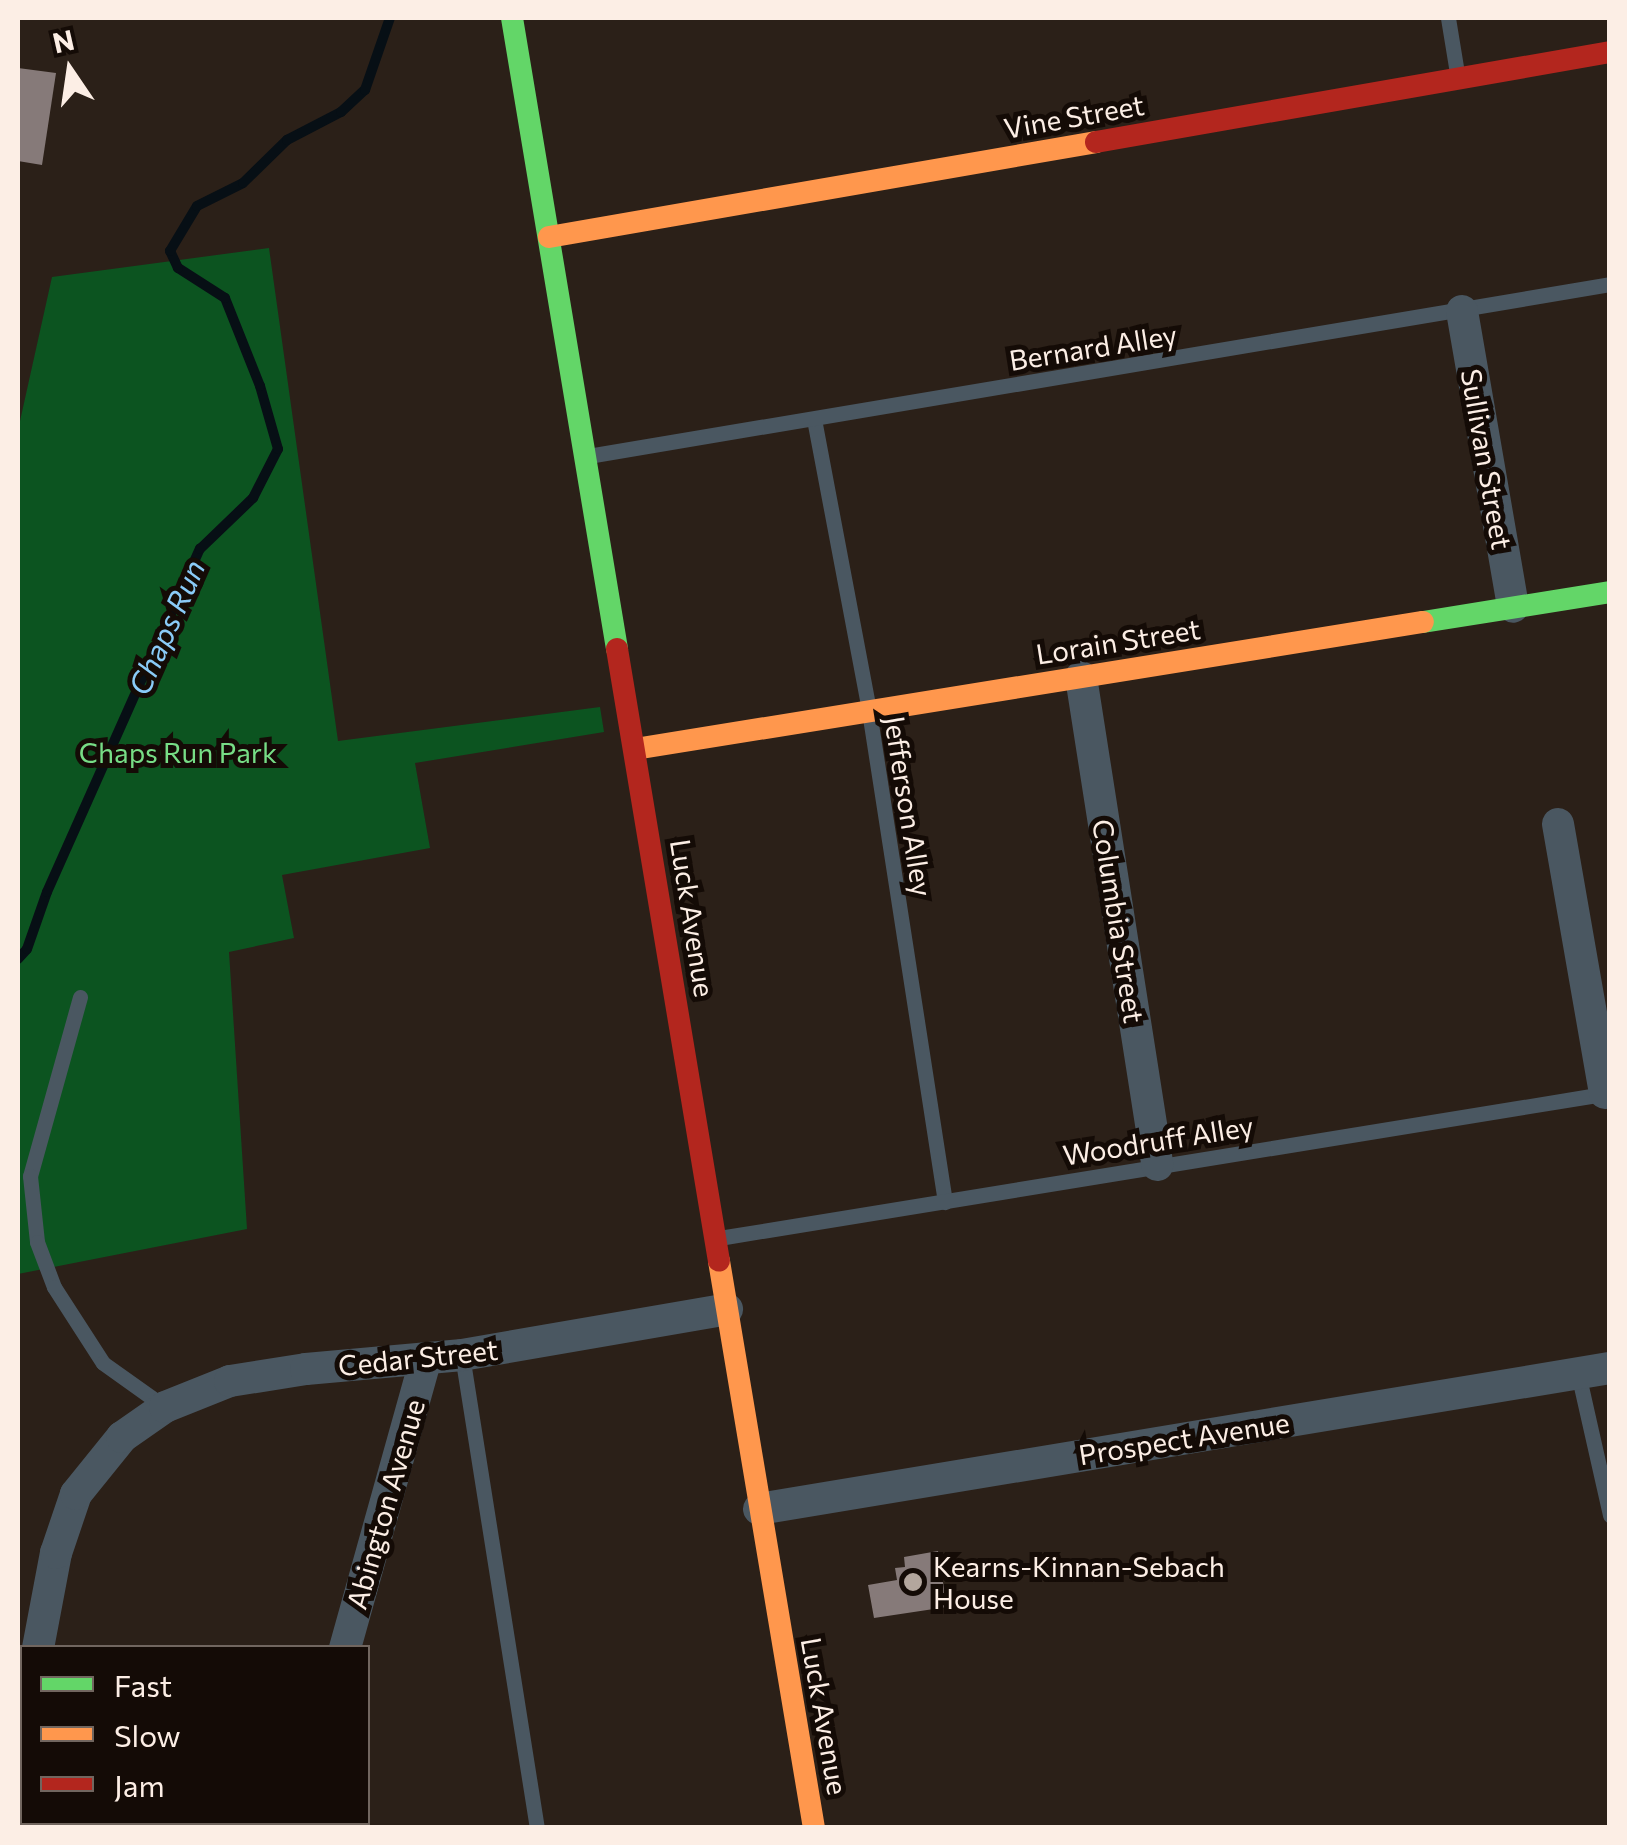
<!DOCTYPE html>
<html>
<head>
<meta charset="utf-8">
<style>
	body { margin:0 }
	#map { position:relative; width:1627px; height:1845px; overflow:hidden; background:#2b2018; font-family:Commissioner,sans-serif }
	div>[style] { position:absolute }
	[style*='--x'] { left:calc(var(--x)*1px); top:calc(var(--y)*1px); width:calc(var(--w)*1px); rotate:calc(var(--a)*1deg) }
	.green>* { inset:0; background:#0c5420 }
	.stream>* { height:10px; margin:-5px; padding:0 5px; transform-origin:5px; border-radius:5px; background:#070f15 }
	.building>* { inset:0; background:#867a79 }
	.lane>* { height:15px; margin:-7.5px; padding:0 7.5px; transform-origin:7.5px; border-radius:7.5px; background:#4a5761 }
	.street>* { height:32px; margin:-16px; padding:0 16px; transform-origin:16px; border-radius:16px; background:#4a5761 }
	.fast>* { height:22px; margin:-11px; padding:0 11px; transform-origin:11px; border-radius:11px; background:#63d668 }
	.slow>* { height:22px; margin:-11px; padding:0 11px; transform-origin:11px; border-radius:11px; background:#ff974d }
	.jam>* { height:22px; margin:-11px; padding:0 11px; transform-origin:11px; border-radius:11px; background:#b3261e }
	.dots>* { width:28px; height:28px; translate:-50% -50%; box-sizing:border-box; border:5px solid #140b06; border-radius:50% }
	span { translate:-50% -50%; white-space:nowrap; text-align:center; line-height:1.15; -webkit-text-stroke:10px #140b06; paint-order:stroke }
	.street-label { font-size:28px; color:#fceee5 }
	.park-label { font-size:28px; color:#77dd86 }
	.poi-label { font-size:28px; color:#fceee5 }
	.left { translate:0 -50%; text-align:left }
	.water-label { font-size:30px; color:#8acbf8; font-style:italic }
	.frame { position:absolute; inset:0; border:20px solid #fceee5; pointer-events:none }
	.legend { position:absolute; left:20px; top:1645px; width:350px; height:180px; box-sizing:border-box; background:#140b06; border:2px solid #71665f; margin:0; padding:12px 18px; list-style:none; font-size:30px; color:#fceee5 }
	.legend li { display:flex; align-items:center; gap:20px; height:50px }
	.legend b { width:50px; border:2px solid #71665f }
	.north { position:absolute; left:20px; top:20px; width:100px; height:100px; -webkit-text-stroke:8px #140b06; paint-order:stroke; rotate:347deg; font-size:28px; font-weight:700; line-height:40px; text-align:center; color:#fceee5 }
	.north::after { content:''; display:block; margin:auto; width:35px; height:45px; background:#fceee5; clip-path:polygon(50% 0,100% 100%,50% 72%,0 100%) }
</style>
</head>
<body>
<div id="map">
	<div class="green">
		<i style="clip-path:polygon(269px 248px,338px 741px,600px 707px,604px 732px,415px 763px,430px 848px,282px 875px,294px 938px,229px 952px,247px 1229px,18px 1274px,18px 430px,52px 277px)"></i>
	</div>
	<div class="stream">
		<i style="--x:18;--y:959;--w:13;--a:-48"></i>
		<i style="--x:27;--y:949;--w:60;--a:-70.7"></i>
		<i style="--x:47;--y:892;--w:376;--a:-66"></i>
		<i style="--x:200;--y:549;--w:74;--a:-43.9"></i>
		<i style="--x:253;--y:498;--w:55;--a:-63"></i>
		<i style="--x:278;--y:449;--w:66;--a:-105.9"></i>
		<i style="--x:260;--y:386;--w:95;--a:-111.7"></i>
		<i style="--x:225;--y:298;--w:56;--a:-147.4"></i>
		<i style="--x:178;--y:268;--w:19;--a:-115"></i>
		<i style="--x:170;--y:251;--w:52;--a:-59"></i>
		<i style="--x:197;--y:206;--w:51;--a:-26.6"></i>
		<i style="--x:243;--y:183;--w:62;--a:-44.3"></i>
		<i style="--x:287;--y:140;--w:61;--a:-27.4"></i>
		<i style="--x:341;--y:112;--w:33;--a:-43"></i>
		<i style="--x:365;--y:90;--w:76;--a:-70.9"></i>
	</div>
	<div class="building">
		<i style="clip-path:polygon(18px 68px,56px 73px,42px 165px,18px 161px)"></i>
		<i style="clip-path:polygon(938px 1551px,947px 1607px,874px 1618px,868px 1585px,897px 1580px,895px 1568px,905px 1567px,904px 1557px)"></i>
	</div>
	<div class="lane">
		<i style="--x:1448;--y:18;--w:56;--a:80.7"></i>
		<i style="--x:814;--y:419;--w:297;--a:79.3"></i>
		<i style="--x:869;--y:711;--w:497;--a:81.2"></i>
		<i style="--x:588;--y:456;--w:1036;--a:-9.55"></i>
		<i style="--x:80;--y:997;--w:186;--a:105.6"></i>
		<i style="--x:30;--y:1176;--w:66;--a:83.9"></i>
		<i style="--x:37;--y:1242;--w:48;--a:69.3"></i>
		<i style="--x:54;--y:1287;--w:90;--a:57.2"></i>
		<i style="--x:103;--y:1363;--w:76;--a:35.4"></i>
		<i style="--x:719;--y:1238;--w:902;--a:-9.25"></i>
		<i style="--x:462;--y:1355;--w:479;--a:81"></i>
		<i style="--x:1578;--y:1373;--w:146;--a:77.3"></i>
	</div>
	<div class="street">
		<i style="--x:1462;--y:311;--w:300;--a:80.2"></i>
		<i style="--x:1081;--y:677;--w:494;--a:81.1"></i>
		<i style="--x:1558;--y:824;--w:273;--a:80.1"></i>
		<i style="--x:759;--y:1509;--w:863;--a:-9.41"></i>
		<i style="--x:38;--y:1648;--w:97;--a:-79.3"></i>
		<i style="--x:56;--y:1553;--w:62;--a:-71.3"></i>
		<i style="--x:76;--y:1494;--w:73;--a:-51.1"></i>
		<i style="--x:122;--y:1437;--w:52;--a:-34.9"></i>
		<i style="--x:165;--y:1407;--w:70;--a:-21.8"></i>
		<i style="--x:230;--y:1381;--w:77;--a:-9"></i>
		<i style="--x:306;--y:1369;--w:157;--a:-5.1"></i>
		<i style="--x:462;--y:1355;--w:269;--a:-9.8"></i>
		<i style="--x:345;--y:1648;--w:298;--a:-74.4"></i>
		<i style="--x:18;--y:1720;--w:18;--a:-77"></i>
		<i style="--x:294;--y:1828;--w:6;--a:-72"></i>
	</div>
	<div class="fast">
		<i style="--x:512;--y:18;--w:640;--a:80.55"></i>
		<i style="--x:1423;--y:622;--w:189;--a:-9.1"></i>
	</div>
	<div class="slow">
		<i style="--x:549;--y:237;--w:555;--a:-9.85"></i>
		<i style="--x:635;--y:749;--w:798;--a:-9.16"></i>
		<i style="--x:719;--y:1261;--w:575;--a:80.49"></i>
	</div>
	<div class="jam">
		<i style="--x:1096;--y:142;--w:522;--a:-9.93"></i>
		<i style="--x:617;--y:649;--w:620;--a:80.54"></i>
	</div>
	<div class="dots">
		<i style="left:913px;top:1582px;background:#b3a69d"></i>
	</div>
	<div class="street-label">
		<span style="left:1074px;top:116px;rotate:-10deg">Vine Street</span>
		<span style="left:1093px;top:347px;rotate:-9deg">Bernard Alley</span>
		<span style="left:1487px;top:459px;rotate:80deg">Sullivan Street</span>
		<span style="left:1118px;top:641px;rotate:-9deg">Lorain Street</span>
		<span style="left:909px;top:806px;rotate:81deg">Jefferson Alley</span>
		<span style="left:693px;top:918px;rotate:81deg">Luck Avenue</span>
		<span style="left:1119px;top:921px;rotate:81deg">Columbia Street</span>
		<span style="left:1158px;top:1140px;rotate:-9deg">Woodruff Alley</span>
		<span style="left:418px;top:1357px;rotate:-6deg">Cedar Street</span>
		<span style="left:1184px;top:1438px;rotate:-9deg">Prospect Avenue</span>
		<span style="left:385px;top:1504px;rotate:-74deg">Abington Avenue</span>
		<span style="left:825px;top:1716px;rotate:80deg">Luck Avenue</span>
	</div>
	<div class="park-label">
		<span style="left:178px;top:752px">Chaps Run Park</span>
	</div>
	<div class="poi-label">
		<span class="left" style="left:933px;top:1582px">Kearns-Kinnan-Sebach<br>House</span>
	</div>
	<div class="water-label">
		<span style="left:166px;top:627px;rotate:-66deg">Chaps Run</span>
	</div>
	<div class="frame"></div>
	<ul class="legend">
	<li><b style="height:12px;background:#63d668"></b>Fast</li>
	<li><b style="height:12px;background:#ff974d"></b>Slow</li>
	<li><b style="height:12px;background:#b3261e"></b>Jam</li>
	</ul>
	<div class="north">N</div>
</div>
</body>
</html>
